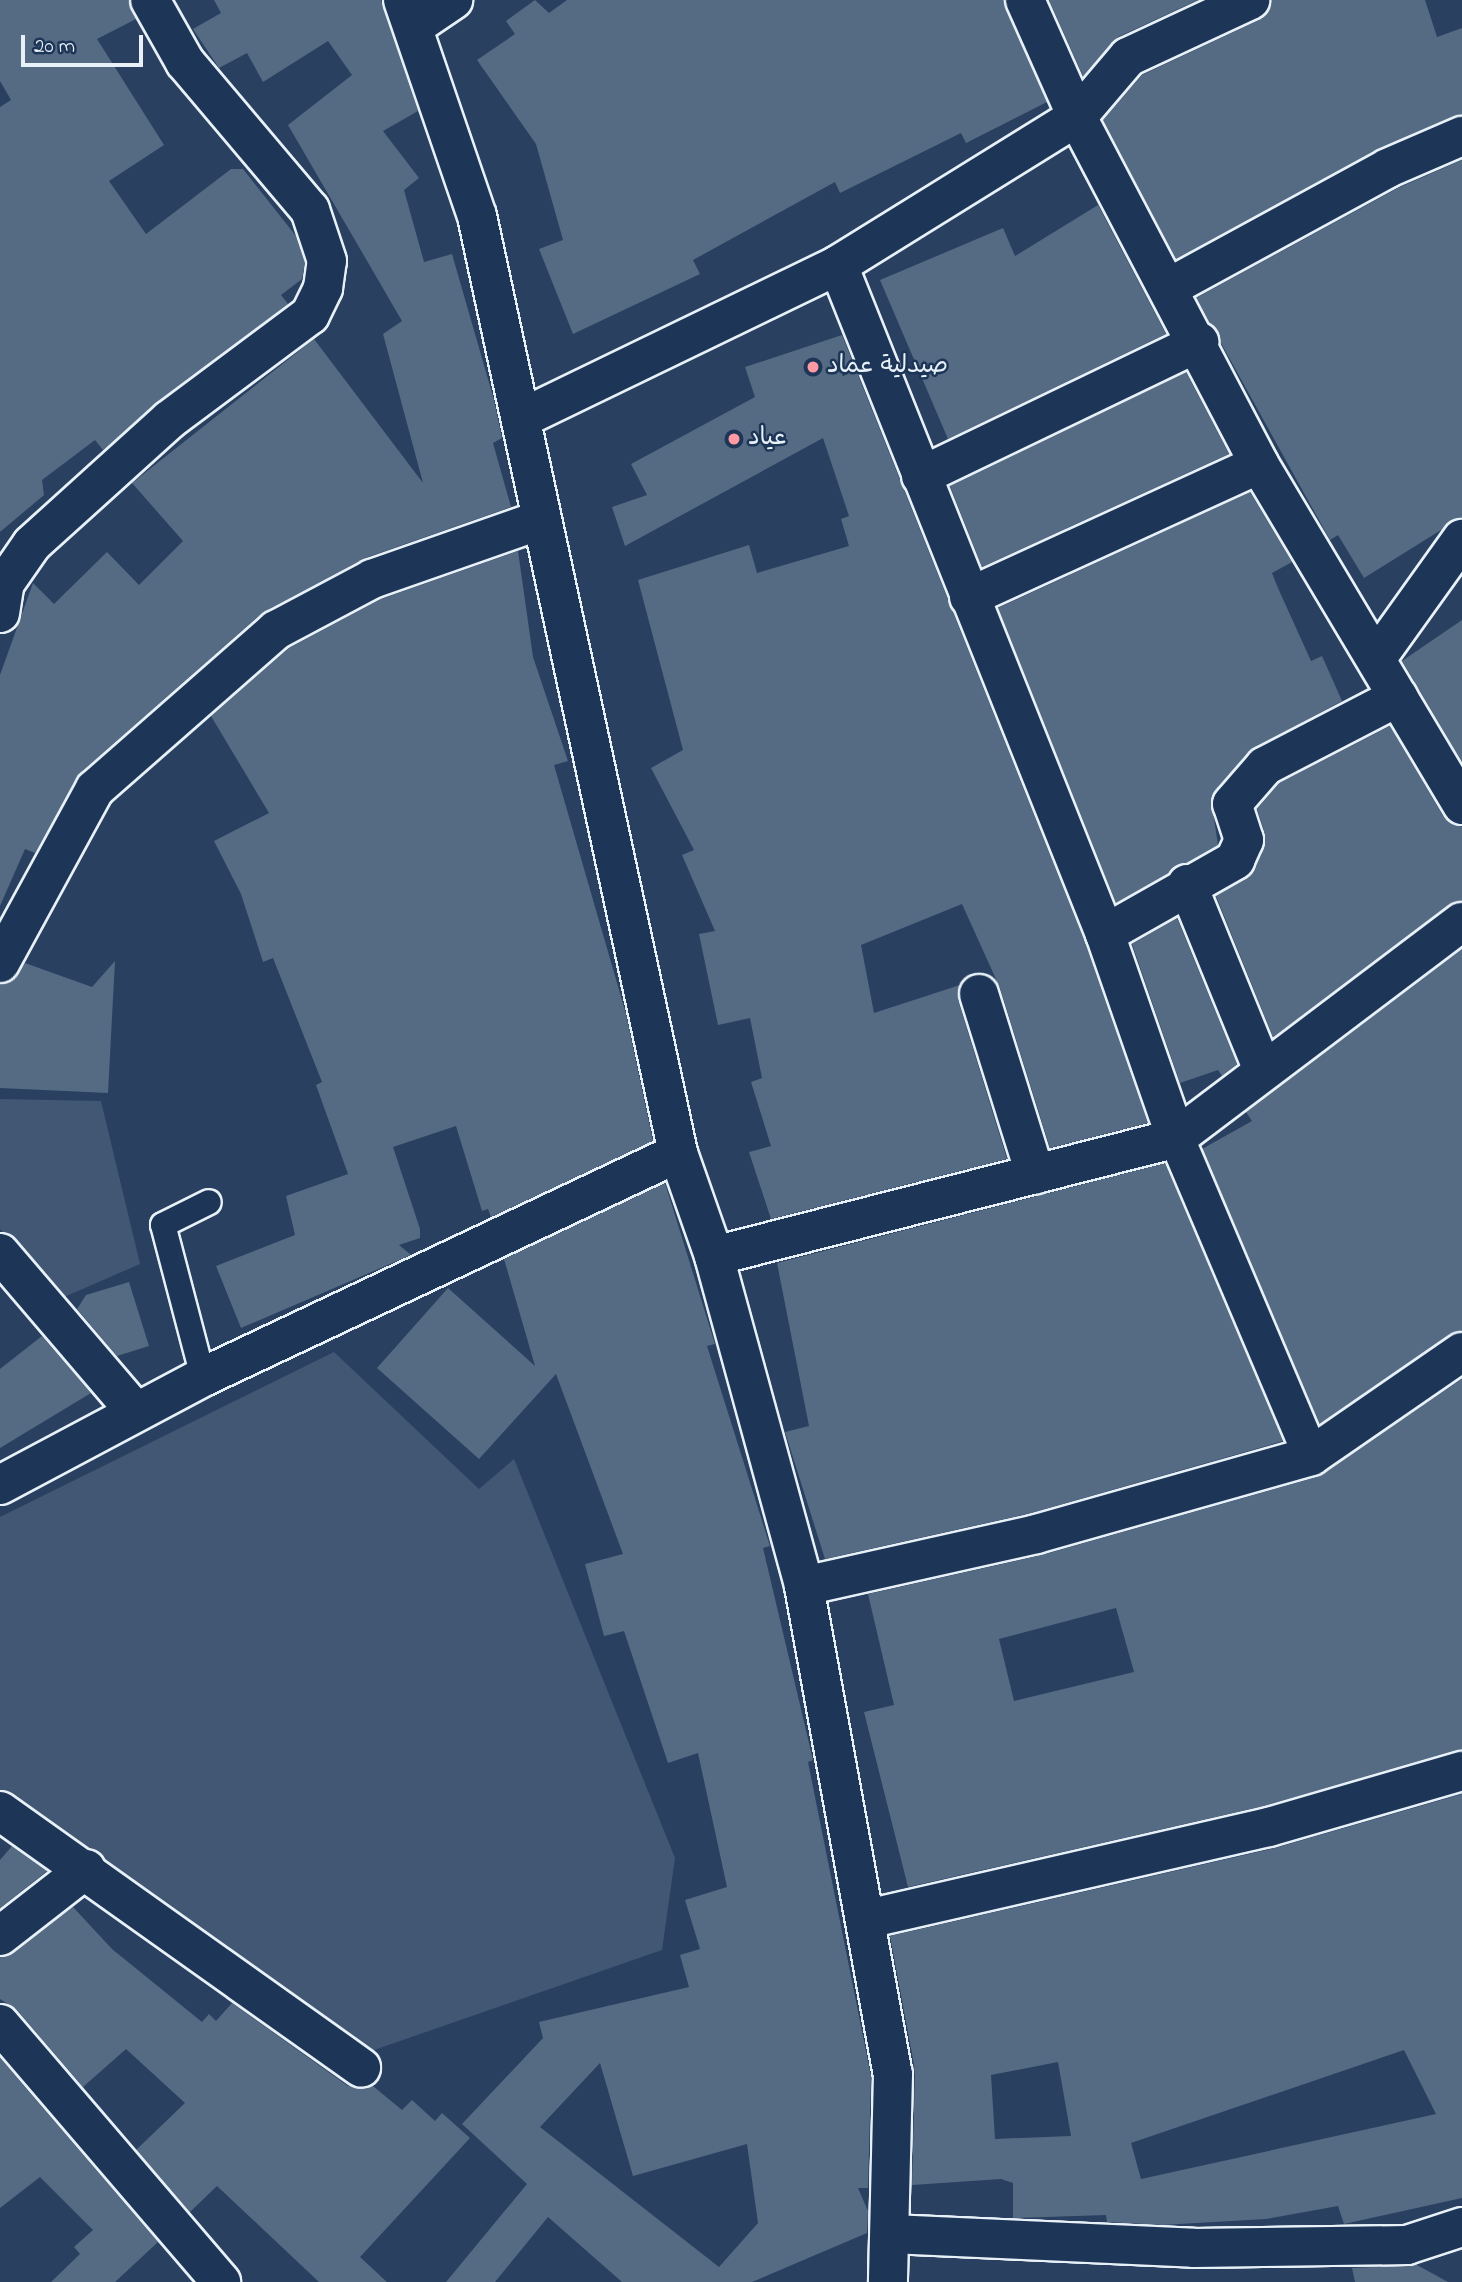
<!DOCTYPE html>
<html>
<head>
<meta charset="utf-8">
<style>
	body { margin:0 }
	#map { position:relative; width:1462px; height:2282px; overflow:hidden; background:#294061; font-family:"Indie Flower","Playpen Sans Arabic",sans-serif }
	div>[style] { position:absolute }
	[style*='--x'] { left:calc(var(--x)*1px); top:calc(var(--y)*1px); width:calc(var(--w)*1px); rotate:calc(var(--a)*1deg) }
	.green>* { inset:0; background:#415774 }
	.building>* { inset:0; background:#556a83 }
	.roads { filter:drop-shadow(2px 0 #e8f1f8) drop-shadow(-2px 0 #e8f1f8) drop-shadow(0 2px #e8f1f8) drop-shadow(0 -2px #e8f1f8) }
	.service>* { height:24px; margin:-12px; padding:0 12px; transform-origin:12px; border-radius:12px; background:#1d3557 }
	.pedestrian>* { height:35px; margin:-17.5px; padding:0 17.5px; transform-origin:17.5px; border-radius:17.5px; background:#1d3557 }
	.minor>* { height:38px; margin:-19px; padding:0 19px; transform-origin:19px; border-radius:19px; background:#1d3557 }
	.tertiary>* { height:38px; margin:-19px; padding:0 19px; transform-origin:19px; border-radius:19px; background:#1d3557 }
	.dots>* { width:19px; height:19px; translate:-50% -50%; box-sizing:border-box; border:4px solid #1d3557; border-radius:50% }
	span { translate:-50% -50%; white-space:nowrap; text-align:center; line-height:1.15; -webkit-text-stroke:5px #1d3557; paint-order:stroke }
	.poi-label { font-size:24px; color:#e8f1f8 }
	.left { translate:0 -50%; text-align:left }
	.scale { position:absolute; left:21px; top:35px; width:122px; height:32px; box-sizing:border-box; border:4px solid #e8f1f8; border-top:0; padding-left:9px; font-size:21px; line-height:24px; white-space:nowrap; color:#e8f1f8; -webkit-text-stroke:5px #1d3557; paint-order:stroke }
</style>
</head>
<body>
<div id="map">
	<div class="green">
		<i style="clip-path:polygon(0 1099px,101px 1101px,140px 1264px,55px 1301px,0 1229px)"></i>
		<i style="clip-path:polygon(334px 1352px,479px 1489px,514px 1459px,675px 1858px,662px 1950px,354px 2057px,0 1805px,0 1517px)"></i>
	</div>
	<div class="building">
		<i style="clip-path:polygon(0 0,128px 0,136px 19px,97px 39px,164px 145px,109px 181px,146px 234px,231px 169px,243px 169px,296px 236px,305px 263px,302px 279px,281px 295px,288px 304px,103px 450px,95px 440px,42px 480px,44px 495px,0 532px,0 107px,11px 100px,0 81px)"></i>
		<i style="clip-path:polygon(214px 0,381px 0,418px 111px,383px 131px,419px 178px,404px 190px,424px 262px,452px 254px,494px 400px,502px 438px,493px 443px,511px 507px,365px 558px,262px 613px,80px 773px,35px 853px,25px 849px,0 906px,0 675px,33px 583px,54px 604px,107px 552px,139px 585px,183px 541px,132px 483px,314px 339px,423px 483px,383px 334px,402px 321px,288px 125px,352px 75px,328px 41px,263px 82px,247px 53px,219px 68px,193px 29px,221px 13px)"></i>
		<i style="clip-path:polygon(535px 0,549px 13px,567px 0,1004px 0,1047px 102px,966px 143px,961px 133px,840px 193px,835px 182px,693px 260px,700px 274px,573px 334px,539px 249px,563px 240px,536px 144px,477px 60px,515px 34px,506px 21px)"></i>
		<i style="clip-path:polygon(1049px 0,1198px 0,1118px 37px,1083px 76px)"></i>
		<i style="clip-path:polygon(1272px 0,1425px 0,1437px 37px,1462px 28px,1462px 115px,1378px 149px,1176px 259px,1103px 120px,1142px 75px,1259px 20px)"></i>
		<i style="clip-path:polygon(1462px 160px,1462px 517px,1364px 578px,1338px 535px,1330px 540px,1196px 298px,1398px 188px)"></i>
		<i style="clip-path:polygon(1098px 205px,1166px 334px,948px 439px,880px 280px,1003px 228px,1015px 256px)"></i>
		<i style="clip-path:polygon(842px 335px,1085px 942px,1148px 1123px,1050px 1148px,1000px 988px,962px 904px,861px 945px,874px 1013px,960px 985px,958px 1000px,1007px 1159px,771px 1219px,749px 1152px,771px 1146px,751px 1082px,762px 1078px,750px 1018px,718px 1025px,699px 934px,715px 931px,682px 855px,694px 850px,651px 768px,683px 750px,638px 580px,749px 545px,757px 573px,849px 546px,841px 519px,849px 516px,823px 438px,625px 546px,612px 507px,647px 495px,631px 464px,755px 397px,745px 367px)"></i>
		<i style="clip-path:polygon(1186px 372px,1229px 454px,982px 567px,950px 486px)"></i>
		<i style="clip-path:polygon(1250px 492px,1292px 562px,1272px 573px,1278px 588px,1311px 661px,1322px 656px,1342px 701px,1249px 751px,1211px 799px,1218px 845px,1116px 903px,998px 608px)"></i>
		<i style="clip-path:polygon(518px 551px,533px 657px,568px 761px,554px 765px,626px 1014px,653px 1141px,491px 1217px,488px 1209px,482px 1211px,456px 1126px,393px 1147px,420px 1229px,420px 1238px,399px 1245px,411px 1255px,241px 1328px,216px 1266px,295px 1235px,286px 1196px,348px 1174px,316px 1085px,322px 1082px,273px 958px,263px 962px,241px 894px,214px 841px,269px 813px,211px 716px,289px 648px,381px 599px)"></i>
		<i style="clip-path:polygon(1462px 620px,1462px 762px,1402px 661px)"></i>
		<i style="clip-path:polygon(1390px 726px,1443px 816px,1462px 827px,1462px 901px,1273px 1037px,1216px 896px,1255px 869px,1265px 834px,1257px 809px,1279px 783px)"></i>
		<i style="clip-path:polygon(1177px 918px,1237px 1064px,1222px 1076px,1218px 1070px,1180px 1083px,1132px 944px)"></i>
		<i style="clip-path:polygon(1462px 949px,1462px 1330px,1319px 1424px,1202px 1149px,1252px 1121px,1246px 1112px)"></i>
		<i style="clip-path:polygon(115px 961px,108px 1093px,0 1088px,0 985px,12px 981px,25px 963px,92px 987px)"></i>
		<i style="clip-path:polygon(1165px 1163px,1283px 1441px,1031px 1513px,825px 1559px,785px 1432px,809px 1426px,777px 1263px)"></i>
		<i style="clip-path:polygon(evenodd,665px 1183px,715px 1344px,707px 1346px,770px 1546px,763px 1548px,813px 1760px,808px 1762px,871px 2076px,868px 2188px,858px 2188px,868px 2211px,867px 2233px,752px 2282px,622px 2282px,548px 2217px,495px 2282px,446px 2282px,527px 2184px,462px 2124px,543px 2038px,539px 2022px,689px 1987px,680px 1955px,700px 1949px,685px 1900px,727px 1887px,698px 1753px,668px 1763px,624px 1631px,604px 1636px,585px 1564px,623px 1554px,556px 1374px,479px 1459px,377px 1368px,448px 1288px,535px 1366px,504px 1259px,665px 1183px,600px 2063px,633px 2176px,747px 2144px,758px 2223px,719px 2267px,540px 2127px,600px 2063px)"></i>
		<i style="clip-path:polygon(129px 1282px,149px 1346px,117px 1356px,77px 1309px,86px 1295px)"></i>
		<i style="clip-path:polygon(42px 1336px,91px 1393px,0 1448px,0 1369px)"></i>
		<i style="clip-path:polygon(evenodd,1462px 1379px,1462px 1750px,1264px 1806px,908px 1887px,864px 1712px,894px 1705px,868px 1594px,1042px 1555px,1317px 1477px,1462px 1379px,1116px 1608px,1134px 1672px,1014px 1701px,999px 1639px,1116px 1608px)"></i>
		<i style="clip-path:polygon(evenodd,1462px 1794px,1462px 2198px,1344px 2224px,1338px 2206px,1266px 2219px,1162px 2225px,1107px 2222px,1106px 2215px,1013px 2218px,1013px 2183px,1001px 2179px,912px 2185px,915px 2070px,890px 1936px,1275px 1848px,1462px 1794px,1404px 2050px,1436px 2114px,1141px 2179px,1131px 2143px,1404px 2050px,1462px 1794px,1058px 2062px,1071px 2136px,995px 2139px,991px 2075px,1058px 2062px)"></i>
		<i style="clip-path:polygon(12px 1846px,47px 1871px,0 1908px,0 1860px)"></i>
		<i style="clip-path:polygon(73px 1907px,112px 1949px,202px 2022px,209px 2014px,216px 2021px,232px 2003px,348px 2086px,373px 2086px,402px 2110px,412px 2100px,435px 2121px,442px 2113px,470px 2138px,360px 2257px,387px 2282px,319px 2282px,217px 2186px,190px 2212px,136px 2150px,185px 2103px,126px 2049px,83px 2087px,17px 2010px,0 1999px,0 1957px)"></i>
		<i style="clip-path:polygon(0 2058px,158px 2242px,115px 2282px,51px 2282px,80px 2254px,74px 2247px,93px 2230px,40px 2177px,0 2208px)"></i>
		<i style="clip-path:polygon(1417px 2265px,1448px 2282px,1355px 2282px,1352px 2268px)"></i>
	</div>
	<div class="roads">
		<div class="service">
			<i style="--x:203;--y:1377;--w:157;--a:-104.7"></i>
			<i style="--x:163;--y:1225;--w:51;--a:-26.6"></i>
		</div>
		<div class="pedestrian">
			<i style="--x:1176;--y:1138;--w:345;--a:67"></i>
		</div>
		<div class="minor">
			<i style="--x:1025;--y:0;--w:128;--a:66"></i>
			<i style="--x:1077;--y:117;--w:392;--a:62.3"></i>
			<i style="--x:1259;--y:464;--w:397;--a:59.2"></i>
			<i style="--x:416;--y:25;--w:45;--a:-34"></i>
			<i style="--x:838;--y:265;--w:720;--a:68.24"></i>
			<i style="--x:1105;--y:934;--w:216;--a:70.8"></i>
			<i style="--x:1170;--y:287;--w:248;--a:-28.6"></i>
			<i style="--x:1388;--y:168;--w:81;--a:-23.4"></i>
			<i style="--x:522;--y:418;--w:351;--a:-25.8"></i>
			<i style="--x:838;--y:265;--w:281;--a:-31.8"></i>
			<i style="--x:1077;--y:117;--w:79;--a:-49.6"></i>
			<i style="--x:1128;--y:57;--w:135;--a:-25"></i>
			<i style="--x:921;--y:476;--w:309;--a:-25.7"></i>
			<i style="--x:969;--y:597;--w:319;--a:-24.6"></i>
			<i style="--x:0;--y:613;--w:30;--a:-81"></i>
			<i style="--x:5;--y:583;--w:47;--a:-55.3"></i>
			<i style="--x:32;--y:544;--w:185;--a:-42.1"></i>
			<i style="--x:169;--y:420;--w:176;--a:-36.7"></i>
			<i style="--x:310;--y:315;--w:30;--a:-64"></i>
			<i style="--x:323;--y:288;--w:27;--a:-82"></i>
			<i style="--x:327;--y:261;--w:54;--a:-108.4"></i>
			<i style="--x:310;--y:210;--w:194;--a:-130.2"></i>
			<i style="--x:185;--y:62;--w:71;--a:-119.4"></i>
			<i style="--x:1376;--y:659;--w:148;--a:-54.4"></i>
			<i style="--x:1187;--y:884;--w:201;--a:67.8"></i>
			<i style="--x:1105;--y:934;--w:150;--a:-29.6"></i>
			<i style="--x:1235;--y:860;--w:22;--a:-66"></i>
			<i style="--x:1244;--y:840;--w:38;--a:-108"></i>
			<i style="--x:1232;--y:804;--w:50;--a:-49"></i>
			<i style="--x:1265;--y:766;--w:150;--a:-27.4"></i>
			<i style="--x:0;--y:963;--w:198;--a:-61.4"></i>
			<i style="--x:95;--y:789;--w:241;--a:-41.3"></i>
			<i style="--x:276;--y:630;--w:109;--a:-28"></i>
			<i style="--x:372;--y:579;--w:176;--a:-19.3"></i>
			<i style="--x:979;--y:994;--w:189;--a:72.7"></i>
			<i style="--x:0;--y:1253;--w:209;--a:49.5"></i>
			<i style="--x:714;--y:1256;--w:477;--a:-14.3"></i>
			<i style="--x:1176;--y:1138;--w:358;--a:-37.1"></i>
			<i style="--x:0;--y:1485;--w:230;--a:-28"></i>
			<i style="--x:203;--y:1377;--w:525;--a:-25.25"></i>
			<i style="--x:804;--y:1586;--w:238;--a:-12.6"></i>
			<i style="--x:1036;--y:1534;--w:286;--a:-15.8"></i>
			<i style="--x:1311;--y:1456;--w:183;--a:-34.6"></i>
			<i style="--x:0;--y:1811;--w:443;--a:35.4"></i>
			<i style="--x:867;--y:1919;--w:412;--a:-12.9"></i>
			<i style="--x:1269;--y:1827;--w:201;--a:-16.2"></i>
			<i style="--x:0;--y:1936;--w:109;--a:-37.9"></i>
			<i style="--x:0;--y:2024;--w:340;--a:49.4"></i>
			<i style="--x:891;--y:2234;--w:303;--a:2.6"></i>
			<i style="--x:1194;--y:2248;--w:213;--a:-0.8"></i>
			<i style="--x:1407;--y:2245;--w:58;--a:-18.1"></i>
		</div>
		<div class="tertiary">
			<i style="--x:403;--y:0;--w:228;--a:71.1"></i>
			<i style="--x:477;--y:216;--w:958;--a:77.89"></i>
			<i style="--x:678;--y:1153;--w:109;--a:70.7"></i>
			<i style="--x:714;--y:1256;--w:342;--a:74.7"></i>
			<i style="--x:804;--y:1586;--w:496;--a:79.7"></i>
			<i style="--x:893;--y:2074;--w:208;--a:91.4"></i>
		</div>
	</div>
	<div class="dots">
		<i style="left:813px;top:367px;background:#ff9aa2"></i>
		<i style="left:734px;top:439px;background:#ff9aa2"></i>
	</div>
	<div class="poi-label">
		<span class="left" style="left:827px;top:367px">صيدلية عماد</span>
		<span class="left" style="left:748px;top:439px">عياد</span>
	</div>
	<div class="scale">20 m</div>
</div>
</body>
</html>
